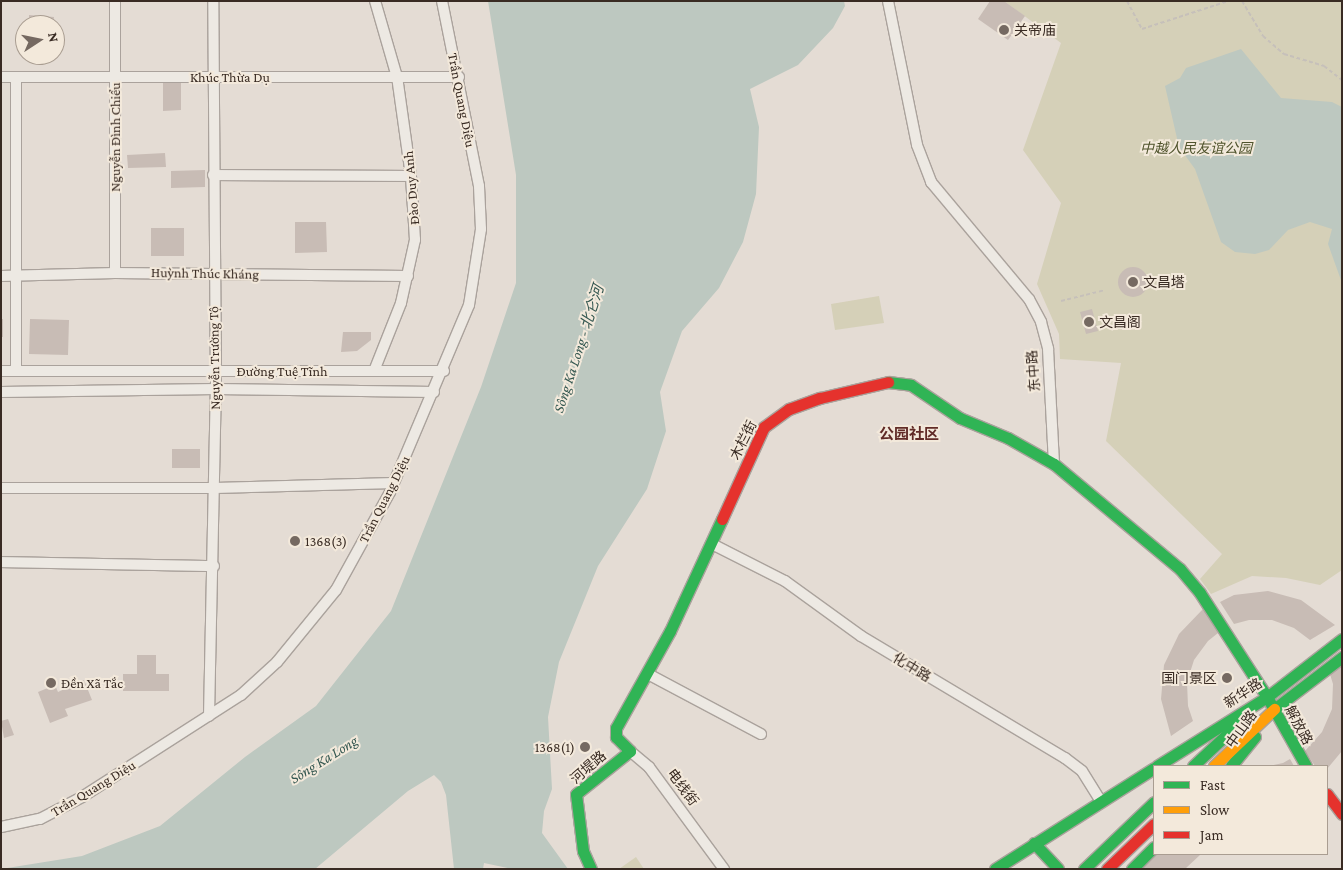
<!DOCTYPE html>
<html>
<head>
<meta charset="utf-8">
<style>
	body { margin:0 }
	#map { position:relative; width:1343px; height:870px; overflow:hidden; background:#e4dcd4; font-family:"Crimson Pro","Noto Sans SC",serif }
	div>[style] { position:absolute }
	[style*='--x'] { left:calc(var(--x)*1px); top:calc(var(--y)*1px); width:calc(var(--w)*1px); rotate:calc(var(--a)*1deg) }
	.green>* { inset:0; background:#d5d0b8 }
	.water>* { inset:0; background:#bdc8c0 }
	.building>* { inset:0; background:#c8bcb5 }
	.round { border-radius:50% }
	.path>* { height:2px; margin-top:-1px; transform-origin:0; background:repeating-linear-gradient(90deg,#c6c0ba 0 4px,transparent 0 6.5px) }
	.roads { filter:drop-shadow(1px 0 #aaa29c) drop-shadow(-1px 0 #aaa29c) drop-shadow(0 1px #aaa29c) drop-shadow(0 -1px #aaa29c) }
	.street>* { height:10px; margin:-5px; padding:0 5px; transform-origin:5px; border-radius:5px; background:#ede9e3 }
	.fast>* { height:11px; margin:-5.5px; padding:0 5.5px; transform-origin:5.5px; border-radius:5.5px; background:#30b455 }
	.slow>* { height:11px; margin:-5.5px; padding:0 5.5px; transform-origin:5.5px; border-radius:5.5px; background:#ff9f0a }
	.jam>* { height:11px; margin:-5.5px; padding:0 5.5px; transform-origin:5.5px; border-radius:5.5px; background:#e5322d }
	.dots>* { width:14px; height:14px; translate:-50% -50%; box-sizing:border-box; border:2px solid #f3e9db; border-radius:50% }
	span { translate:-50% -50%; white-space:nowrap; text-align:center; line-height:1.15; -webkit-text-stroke:4px #f3e9db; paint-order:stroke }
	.poi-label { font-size:14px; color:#392b23 }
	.left { translate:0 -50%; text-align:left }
	.right { translate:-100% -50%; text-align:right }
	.street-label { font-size:14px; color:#392b23 }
	.park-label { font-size:14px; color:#4f532c; font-style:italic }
	.water-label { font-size:15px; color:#345750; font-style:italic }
	.neighbourhood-label { font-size:15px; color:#612b27; font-weight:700 }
	.frame { position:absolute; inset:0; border:2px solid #392b23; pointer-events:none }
	.legend { position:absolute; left:1153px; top:765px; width:175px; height:90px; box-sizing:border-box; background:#f3e9db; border:1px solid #a99d91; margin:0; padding:6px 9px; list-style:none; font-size:15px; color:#392b23 }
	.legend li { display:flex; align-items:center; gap:10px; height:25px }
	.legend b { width:25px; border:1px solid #a99d91 }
	.north { position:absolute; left:15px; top:15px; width:50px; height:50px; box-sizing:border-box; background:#f3e9db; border:1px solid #a99d91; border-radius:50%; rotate:79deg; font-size:14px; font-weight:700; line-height:20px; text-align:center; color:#392b23 }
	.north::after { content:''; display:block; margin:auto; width:18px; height:22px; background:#756961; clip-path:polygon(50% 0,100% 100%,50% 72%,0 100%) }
</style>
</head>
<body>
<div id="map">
	<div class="green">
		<i style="clip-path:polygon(1004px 1px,1342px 1px,1342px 570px,1320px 585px,1286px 578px,1252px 576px,1211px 594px,1200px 579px,1222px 554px,1106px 441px,1121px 363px,1060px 359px,1059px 334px,1037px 284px,1061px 203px,1023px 150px,1061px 43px)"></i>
		<i style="clip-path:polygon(879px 296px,884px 323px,835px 330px,831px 304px)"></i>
		<i style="clip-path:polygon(636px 857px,644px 869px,619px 869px)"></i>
	</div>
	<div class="water">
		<i style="clip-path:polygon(488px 1px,844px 1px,845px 6px,833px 28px,798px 65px,750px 89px,759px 127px,756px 194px,743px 242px,719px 288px,682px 331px,660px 392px,666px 431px,647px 489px,598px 566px,559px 662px,548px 717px,552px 789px,544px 811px,542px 833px,568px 869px,512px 869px,484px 863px,483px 869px,454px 869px,446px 795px,441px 782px,434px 775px,408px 791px,315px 869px,1px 869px,82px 856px,160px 826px,245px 757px,316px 706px,391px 611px,481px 387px,516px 283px,516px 175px)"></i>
		<i style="clip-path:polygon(1241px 49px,1281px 98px,1332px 102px,1342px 107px,1342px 283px,1328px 244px,1332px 229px,1310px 222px,1288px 230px,1269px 250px,1255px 254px,1235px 252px,1221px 242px,1195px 169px,1179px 147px,1165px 86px,1180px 78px,1186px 68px)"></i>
	</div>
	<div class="building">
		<i style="clip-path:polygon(990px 1px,1004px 1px,1025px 16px,1008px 40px,978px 19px)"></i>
		<i style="clip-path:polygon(29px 15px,54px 17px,53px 25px,29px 25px)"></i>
		<i style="clip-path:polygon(37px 55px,52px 55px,52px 57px,37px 57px)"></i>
		<i style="clip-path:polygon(163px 82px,181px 82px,181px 110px,163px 111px)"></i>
		<i style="clip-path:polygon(165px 153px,166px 167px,128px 168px,127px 155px)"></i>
		<i style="clip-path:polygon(205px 170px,205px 187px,171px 188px,171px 171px)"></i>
		<i style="clip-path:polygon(295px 222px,326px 222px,327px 252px,295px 253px)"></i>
		<i style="clip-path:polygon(151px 228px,184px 228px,184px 256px,151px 256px)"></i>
		<i class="round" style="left:1118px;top:267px;width:30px;height:30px"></i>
		<i style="clip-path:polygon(1092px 309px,1098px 331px,1086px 334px,1080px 312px)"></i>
		<i style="clip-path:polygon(1px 319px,3px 319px,3px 337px,1px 337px)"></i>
		<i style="clip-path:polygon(30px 319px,69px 320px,68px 355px,29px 354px)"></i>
		<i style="clip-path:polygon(343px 332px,371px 332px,371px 340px,357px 351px,341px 352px)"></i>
		<i style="clip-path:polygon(172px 449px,200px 449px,200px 468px,172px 468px)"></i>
		<i style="clip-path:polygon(1268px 591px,1301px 600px,1335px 625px,1310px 640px,1294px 628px,1272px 620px,1249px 620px,1234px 624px,1220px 602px,1234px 595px)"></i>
		<i style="clip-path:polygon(1203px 609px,1218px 633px,1208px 641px,1194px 660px,1187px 682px,1188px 706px,1193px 721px,1171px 736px,1161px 699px,1164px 665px,1179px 634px)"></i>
		<i style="clip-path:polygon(137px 655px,156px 655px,156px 674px,169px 674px,169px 691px,123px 691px,123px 674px,137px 674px)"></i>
		<i style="clip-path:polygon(1342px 664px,1342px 751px,1327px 769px,1327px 766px,1315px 766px,1305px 751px,1322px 732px,1332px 709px,1333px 684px,1329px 671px)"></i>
		<i style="clip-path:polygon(84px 680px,92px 700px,65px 709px,68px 716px,50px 723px,38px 692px,55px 685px,58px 692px)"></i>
		<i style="clip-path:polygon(8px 719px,14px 735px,4px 738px,1px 721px)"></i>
		<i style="clip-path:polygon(1290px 759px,1294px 766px,1269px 766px,1283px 763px)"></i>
		<i style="clip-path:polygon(1156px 854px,1201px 854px,1185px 869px,1139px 869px)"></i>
	</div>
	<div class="path">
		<i style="--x:1127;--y:1;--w:32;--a:62"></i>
		<i style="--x:1142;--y:29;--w:90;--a:-18"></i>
		<i style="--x:1242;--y:1;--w:41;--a:59"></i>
		<i style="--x:1263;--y:36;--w:28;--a:41"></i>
		<i style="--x:1284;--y:54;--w:42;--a:16.7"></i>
		<i style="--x:1324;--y:66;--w:23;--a:38"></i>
		<i style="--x:1061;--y:301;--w:45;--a:-14"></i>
	</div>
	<div class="roads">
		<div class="street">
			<i style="--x:888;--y:1;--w:147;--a:78.6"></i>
			<i style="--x:917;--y:145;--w:40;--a:69"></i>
			<i style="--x:931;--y:182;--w:153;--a:50.1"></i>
			<i style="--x:1029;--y:299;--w:26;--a:62"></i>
			<i style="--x:1041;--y:322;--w:28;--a:75"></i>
			<i style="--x:1048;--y:349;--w:115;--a:87"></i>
			<i style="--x:1;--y:77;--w:458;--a:0"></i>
			<i style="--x:213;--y:175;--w:198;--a:0.3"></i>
			<i style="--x:115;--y:273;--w:272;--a:-90"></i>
			<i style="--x:1;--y:276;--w:114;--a:-1.5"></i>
			<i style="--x:115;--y:273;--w:293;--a:0.6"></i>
			<i style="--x:1;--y:371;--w:443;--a:0"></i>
			<i style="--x:16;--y:371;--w:294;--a:-90"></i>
			<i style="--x:374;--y:371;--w:73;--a:-68.3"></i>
			<i style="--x:401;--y:303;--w:65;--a:-77.5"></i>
			<i style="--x:415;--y:240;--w:64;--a:-93.6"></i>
			<i style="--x:411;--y:176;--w:100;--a:-98"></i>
			<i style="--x:397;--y:77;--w:79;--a:-106.1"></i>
			<i style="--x:1;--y:392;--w:215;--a:-0.8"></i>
			<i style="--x:216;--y:389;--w:218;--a:0.8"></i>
			<i style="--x:1;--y:488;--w:214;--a:0"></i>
			<i style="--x:215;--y:488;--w:179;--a:-1.6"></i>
			<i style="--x:712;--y:544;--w:82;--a:26.9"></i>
			<i style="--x:785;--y:581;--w:94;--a:35.9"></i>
			<i style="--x:861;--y:636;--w:238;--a:30.9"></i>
			<i style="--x:1065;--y:758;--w:21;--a:37"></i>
			<i style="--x:1082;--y:771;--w:36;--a:58"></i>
			<i style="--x:1;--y:562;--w:213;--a:1.1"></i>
			<i style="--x:648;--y:674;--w:128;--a:28"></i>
			<i style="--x:209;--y:716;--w:327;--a:-88.8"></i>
			<i style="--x:216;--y:389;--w:388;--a:-90.4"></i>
			<i style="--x:630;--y:751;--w:25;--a:40"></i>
			<i style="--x:649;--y:767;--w:127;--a:53.7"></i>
			<i style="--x:1;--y:827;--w:40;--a:-12"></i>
			<i style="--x:40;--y:819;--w:47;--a:-27.6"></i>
			<i style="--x:82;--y:797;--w:189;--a:-32.7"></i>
			<i style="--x:241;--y:695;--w:49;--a:-42.5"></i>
			<i style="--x:277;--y:662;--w:93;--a:-50.7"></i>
			<i style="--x:336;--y:590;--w:112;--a:-61.1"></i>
			<i style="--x:390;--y:492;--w:203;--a:-67.1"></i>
			<i style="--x:469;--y:305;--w:77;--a:-81"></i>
			<i style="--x:481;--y:229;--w:43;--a:-92.7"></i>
			<i style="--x:479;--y:186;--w:189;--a:-101.3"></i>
		</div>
		<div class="fast">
			<i style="--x:888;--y:382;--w:23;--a:7"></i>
			<i style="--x:911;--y:385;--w:59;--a:34"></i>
			<i style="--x:960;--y:418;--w:52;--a:22.6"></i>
			<i style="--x:1008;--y:438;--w:53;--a:29.5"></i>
			<i style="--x:1054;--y:464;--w:164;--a:39.8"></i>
			<i style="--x:1180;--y:569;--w:31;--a:50"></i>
			<i style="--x:1200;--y:593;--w:124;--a:57.2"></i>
			<i style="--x:1267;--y:697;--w:79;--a:60.5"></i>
			<i style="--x:1267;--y:697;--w:95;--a:-37.7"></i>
			<i style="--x:1274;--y:709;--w:86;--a:-37.4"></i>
			<i style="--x:1157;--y:766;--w:130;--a:-32.1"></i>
			<i style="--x:1193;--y:766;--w:67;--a:-43.2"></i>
			<i style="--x:1231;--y:766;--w:38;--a:-51"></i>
			<i style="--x:1034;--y:843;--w:35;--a:47"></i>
			<i style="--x:591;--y:869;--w:20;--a:-114"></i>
			<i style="--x:583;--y:851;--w:57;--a:-97"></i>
			<i style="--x:576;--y:794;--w:69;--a:-38.5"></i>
			<i style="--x:630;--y:751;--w:20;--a:-135"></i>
			<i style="--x:616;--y:737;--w:9;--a:-90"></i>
			<i style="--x:616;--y:728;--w:111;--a:-60.9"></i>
			<i style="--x:670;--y:631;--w:123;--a:-65.1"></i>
			<i style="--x:995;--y:869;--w:188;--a:-32.4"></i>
			<i style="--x:1084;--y:869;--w:97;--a:-43.7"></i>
			<i style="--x:1132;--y:869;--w:31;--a:-45"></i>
		</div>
		<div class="slow">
			<i style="--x:1214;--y:766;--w:83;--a:-43.5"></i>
		</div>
		<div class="jam">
			<i style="--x:722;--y:519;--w:101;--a:-65.5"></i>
			<i style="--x:764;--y:427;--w:31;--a:-36"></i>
			<i style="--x:789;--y:409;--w:33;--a:-20"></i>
			<i style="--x:820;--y:398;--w:70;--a:-13.2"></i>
			<i style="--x:1327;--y:794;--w:25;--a:53"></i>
			<i style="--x:1107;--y:869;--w:65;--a:-43.8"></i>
		</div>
	</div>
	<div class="dots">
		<i style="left:1004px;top:30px;background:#756961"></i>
		<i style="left:1133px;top:282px;background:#756961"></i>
		<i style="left:1089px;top:322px;background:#756961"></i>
		<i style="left:295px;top:541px;background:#756961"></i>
		<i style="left:1227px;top:678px;background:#756961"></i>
		<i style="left:51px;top:683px;background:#756961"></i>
		<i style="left:585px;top:747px;background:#756961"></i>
	</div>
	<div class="poi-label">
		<span class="left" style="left:1014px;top:30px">关帝庙</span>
		<span class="left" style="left:1143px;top:282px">文昌塔</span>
		<span class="left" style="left:1099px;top:322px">文昌阁</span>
		<span class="left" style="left:305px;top:541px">1368(3)</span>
		<span class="right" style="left:1217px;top:678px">国门景区</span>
		<span class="left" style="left:61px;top:683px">Đền Xã Tắc</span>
		<span class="right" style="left:575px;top:747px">1368(1)</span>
	</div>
	<div class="street-label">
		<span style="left:230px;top:77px">Khúc Thừa Dụ</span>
		<span style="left:462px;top:100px;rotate:79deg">Trần Quang Diệu</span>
		<span style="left:115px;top:137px;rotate:-90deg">Nguyễn Đình Chiểu</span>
		<span style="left:411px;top:188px;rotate:-95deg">Đào Duy Anh</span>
		<span style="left:205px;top:273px;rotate:1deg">Huỳnh Thúc Kháng</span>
		<span style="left:214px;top:358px;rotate:-91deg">Nguyễn Trường Tộ</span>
		<span style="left:282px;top:371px">Đường Tuệ Tĩnh</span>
		<span style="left:1033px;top:371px;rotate:-95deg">东中路</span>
		<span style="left:743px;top:440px;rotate:-63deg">木栏街</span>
		<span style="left:384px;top:499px;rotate:-63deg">Trần Quang Diệu</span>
		<span style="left:912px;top:667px;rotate:31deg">化中路</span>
		<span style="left:1243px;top:693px;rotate:-33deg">新华路</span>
		<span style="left:1299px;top:725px;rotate:62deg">解放路</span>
		<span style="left:1241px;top:729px;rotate:-54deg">中山路</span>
		<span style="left:588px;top:767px;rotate:-41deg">河堤路</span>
		<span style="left:683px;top:787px;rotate:53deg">电线街</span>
		<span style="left:93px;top:788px;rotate:-31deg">Trần Quang Diệu</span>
	</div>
	<div class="park-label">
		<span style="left:1196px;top:148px">中越人民友谊公园</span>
	</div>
	<div class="water-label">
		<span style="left:579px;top:349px;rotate:-72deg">Sông Ka Long - 北仑河</span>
		<span style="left:324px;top:760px;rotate:-32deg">Sông Ka Long</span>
	</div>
	<div class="neighbourhood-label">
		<span style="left:909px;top:435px">公园社区</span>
	</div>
	<div class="frame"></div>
	<ul class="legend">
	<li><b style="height:6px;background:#30b455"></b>Fast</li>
	<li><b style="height:6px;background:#ff9f0a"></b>Slow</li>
	<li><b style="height:6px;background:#e5322d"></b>Jam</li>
	</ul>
	<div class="north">N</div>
</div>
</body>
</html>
